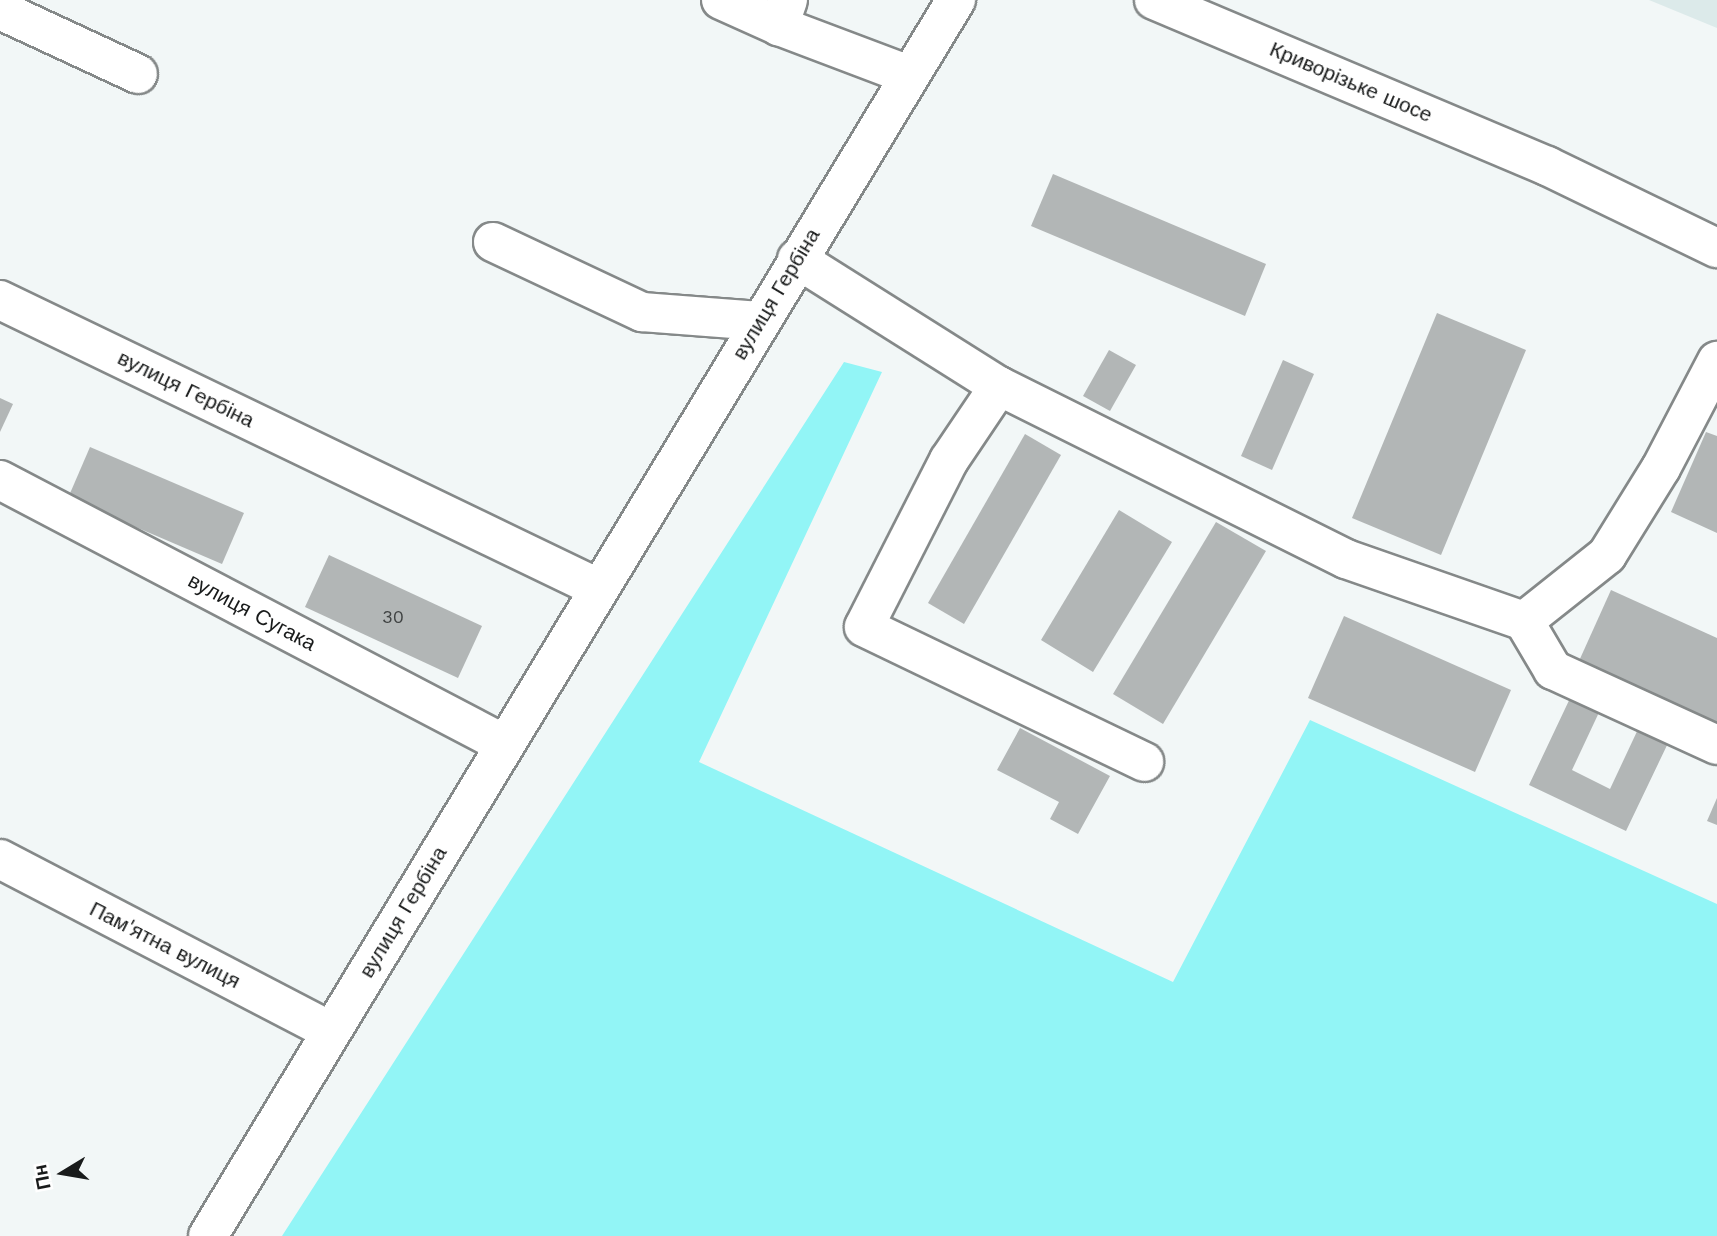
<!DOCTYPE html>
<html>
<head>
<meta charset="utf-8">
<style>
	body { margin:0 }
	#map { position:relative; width:1717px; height:1236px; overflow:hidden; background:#f2f7f7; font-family:"Work Sans",sans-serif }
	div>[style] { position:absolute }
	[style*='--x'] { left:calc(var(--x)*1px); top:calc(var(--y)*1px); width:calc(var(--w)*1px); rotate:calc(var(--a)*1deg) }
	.built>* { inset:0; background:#dceaea }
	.green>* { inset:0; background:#92f5f6 }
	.building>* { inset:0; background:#b2b6b6 }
	.roads { filter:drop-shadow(2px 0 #858989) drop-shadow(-2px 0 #858989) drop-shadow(0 2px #858989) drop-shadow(0 -2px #858989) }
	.minor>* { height:38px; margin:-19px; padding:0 19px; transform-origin:19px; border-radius:19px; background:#fff }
	.highway>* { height:38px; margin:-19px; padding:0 19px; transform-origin:19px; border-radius:19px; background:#fff }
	span { translate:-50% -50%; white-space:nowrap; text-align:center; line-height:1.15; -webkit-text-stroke:6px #fff; paint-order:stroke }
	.number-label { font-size:18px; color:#3f4242 }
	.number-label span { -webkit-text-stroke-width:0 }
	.street-label { font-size:21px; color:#191b1b }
	.north { position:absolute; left:28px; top:1138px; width:70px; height:70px; -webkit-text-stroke:5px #fff; paint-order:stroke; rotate:259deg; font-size:19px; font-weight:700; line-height:28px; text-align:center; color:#191b1b }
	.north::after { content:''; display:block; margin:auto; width:24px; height:32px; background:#191b1b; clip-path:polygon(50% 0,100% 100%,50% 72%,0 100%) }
</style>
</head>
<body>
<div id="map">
	<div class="built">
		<i style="clip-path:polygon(1649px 0,1717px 0,1717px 28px)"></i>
	</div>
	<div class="green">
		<i style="clip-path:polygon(844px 362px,882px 372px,699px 762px,1173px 982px,1310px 720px,1717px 904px,1717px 1236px,282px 1236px)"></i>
	</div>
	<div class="building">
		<i style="clip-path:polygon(1053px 174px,1266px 264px,1245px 316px,1031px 226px)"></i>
		<i style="clip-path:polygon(1437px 313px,1526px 350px,1441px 555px,1352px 518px)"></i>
		<i style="clip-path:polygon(1109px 350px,1136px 365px,1110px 411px,1083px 396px)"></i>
		<i style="clip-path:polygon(1283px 360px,1314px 374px,1272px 470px,1241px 456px)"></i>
		<i style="clip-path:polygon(0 398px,13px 404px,0 432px)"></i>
		<i style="clip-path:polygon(1706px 432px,1717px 436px,1717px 533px,1671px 512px)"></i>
		<i style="clip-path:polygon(1025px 434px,1061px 455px,964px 624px,928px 603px)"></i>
		<i style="clip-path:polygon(90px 447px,244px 513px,222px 564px,68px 498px)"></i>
		<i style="clip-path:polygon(1119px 510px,1172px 542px,1093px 672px,1041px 640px)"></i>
		<i style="clip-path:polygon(1216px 522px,1266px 551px,1163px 724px,1113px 694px)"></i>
		<i style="clip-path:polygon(329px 555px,482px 626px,458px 678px,305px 607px)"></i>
		<i style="clip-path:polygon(1611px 590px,1717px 638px,1717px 724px,1579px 661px)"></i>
		<i style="clip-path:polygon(1344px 616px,1511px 690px,1475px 772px,1308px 698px)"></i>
		<i style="clip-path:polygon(1573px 692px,1602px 706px,1572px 770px,1610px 789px,1640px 725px,1670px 739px,1626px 831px,1529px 785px)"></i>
		<i style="clip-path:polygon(1020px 728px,1110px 776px,1078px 834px,1050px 819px,1059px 802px,997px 770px)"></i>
		<i style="clip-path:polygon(1717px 798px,1717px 825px,1707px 821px)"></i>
	</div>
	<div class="roads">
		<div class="minor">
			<i style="--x:721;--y:0;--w:64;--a:24.1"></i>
			<i style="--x:788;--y:0;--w:28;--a:109"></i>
			<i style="--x:779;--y:26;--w:139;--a:20.7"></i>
			<i style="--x:0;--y:10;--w:152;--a:24.9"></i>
			<i style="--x:493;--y:242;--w:165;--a:25.2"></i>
			<i style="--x:642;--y:312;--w:118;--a:4.4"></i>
			<i style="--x:797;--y:259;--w:239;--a:32.2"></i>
			<i style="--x:999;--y:386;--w:388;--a:26.5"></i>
			<i style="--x:1346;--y:559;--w:188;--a:19.2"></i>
			<i style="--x:1524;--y:621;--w:106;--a:-38.5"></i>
			<i style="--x:1607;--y:555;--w:102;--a:-58.2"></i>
			<i style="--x:1661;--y:468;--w:121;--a:-62.4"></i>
			<i style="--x:0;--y:300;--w:664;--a:25.72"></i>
			<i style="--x:999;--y:386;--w:89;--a:124"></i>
			<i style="--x:949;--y:460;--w:187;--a:117"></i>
			<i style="--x:864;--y:627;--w:311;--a:25.7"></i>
			<i style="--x:0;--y:480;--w:569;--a:27.65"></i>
			<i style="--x:1524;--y:621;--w:57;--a:59.4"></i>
			<i style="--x:1553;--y:670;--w:180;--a:24.6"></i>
			<i style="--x:0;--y:859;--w:373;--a:27.5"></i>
			<i style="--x:208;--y:1236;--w:1445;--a:-58.82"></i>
		</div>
		<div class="highway">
			<i style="--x:1154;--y:0;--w:427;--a:22.9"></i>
			<i style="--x:1547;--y:166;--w:189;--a:25.8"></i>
		</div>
	</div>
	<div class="number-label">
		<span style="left:393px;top:617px">30</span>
	</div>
	<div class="street-label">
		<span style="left:1351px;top:82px;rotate:23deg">Криворізьке шосе</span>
		<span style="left:776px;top:294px;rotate:-59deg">вулиця Гербіна</span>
		<span style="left:186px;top:389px;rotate:26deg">вулиця Гербіна</span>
		<span style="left:252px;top:612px;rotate:28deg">вулиця Сугака</span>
		<span style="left:403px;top:912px;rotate:-59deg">вулиця Гербіна</span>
		<span style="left:165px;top:945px;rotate:27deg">Пам'ятна вулиця</span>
	</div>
	<div class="north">Пн</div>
</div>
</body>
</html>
